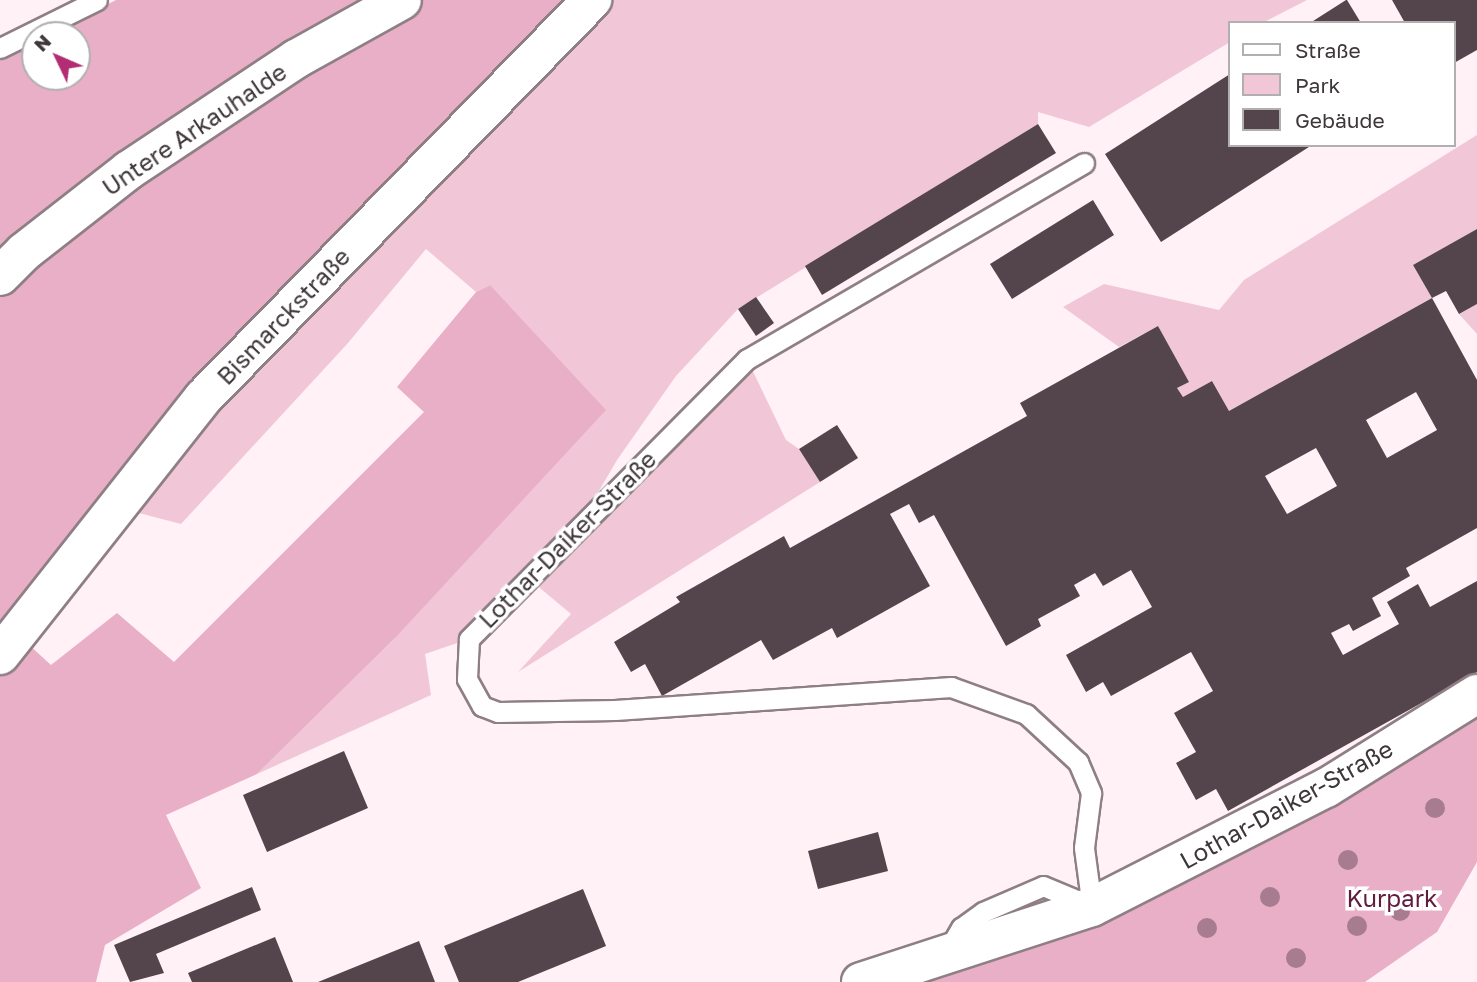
<!DOCTYPE html>
<html>
<head>
<meta charset="utf-8">
<style>
	body { margin:0 }
	#map { position:relative; width:1477px; height:982px; overflow:hidden; background:#fff1f6; font-family:"Golos Text",sans-serif }
	div>[style] { position:absolute }
	[style*='--x'] { left:calc(var(--x)*1px); top:calc(var(--y)*1px); width:calc(var(--w)*1px); rotate:calc(var(--a)*1deg) }
	.green>* { inset:0; background:#f1c7d7 }
	.forest>* { inset:0; background:#e9afc6 }
	.building>* { inset:0; background:#53454b }
	.roads { filter:drop-shadow(2px 0 #8e7f85) drop-shadow(-2px 0 #8e7f85) drop-shadow(0 2px #8e7f85) drop-shadow(0 -2px #8e7f85) }
	.service>* { height:19px; margin:-9.5px; padding:0 9.5px; transform-origin:9.5px; border-radius:9.5px; background:#fff }
	.minor>* { height:38px; margin:-19px; padding:0 19px; transform-origin:19px; border-radius:19px; background:#fff }
	.tertiary>* { height:38px; margin:-19px; padding:0 19px; transform-origin:19px; border-radius:19px; background:#fff }
	.trees>* { width:20px; height:20px; margin:-10px; border-radius:50%; background:#a77c90 }
	span { translate:-50% -50%; white-space:nowrap; text-align:center; line-height:1.15; -webkit-text-stroke:7px #fff; paint-order:stroke }
	.street-label { font-size:24px; color:#3e373a }
	.park-label { font-size:24px; color:#5f1c3d }
	.legend { position:absolute; left:1228px; top:21px; width:228px; height:126px; box-sizing:border-box; background:#fff; border:2px solid #b2afb0; margin:0; padding:9px 12px; list-style:none; font-size:21px; color:#3e373a }
	.legend li { display:flex; align-items:center; gap:14px; height:35px }
	.legend b { width:35px; border:2px solid #b2afb0 }
	.north { position:absolute; left:21px; top:21px; width:70px; height:70px; box-sizing:border-box; background:#fff; border:2px solid #b2afb0; border-radius:50%; rotate:314deg; font-size:19px; font-weight:700; line-height:28px; text-align:center; color:#3e373a }
	.north::after { content:''; display:block; margin:auto; width:24px; height:32px; background:#b22d73; clip-path:polygon(50% 0,100% 100%,50% 72%,0 100%) }
</style>
</head>
<body>
<div id="map">
	<div class="green">
		<i style="clip-path:polygon(592px 0,1307px 0,1262px 23px,1230px 23px,1230px 42px,1089px 127px,1038px 112px,1038px 124px,738px 309px,676px 376px,617px 460px,579px 525px,747px 359px,786px 440px,799px 449px,820px 482px,518px 672px,571px 614px,528px 578px,469px 639px,425px 654px,431px 695px,257px 774px,395px 638px,490px 285px,476px 292px,426px 249px,348px 343px,181px 524px,116px 507px)"></i>
		<i style="clip-path:polygon(1477px 135px,1477px 229px,1413px 265px,1432px 298px,1229px 411px,1212px 381px,1183px 397px,1177px 388px,1188px 382px,1158px 326px,1119px 347px,1063px 307px,1104px 284px,1219px 310px,1244px 280px)"></i>
		<i style="clip-path:polygon(1477px 304px,1477px 334px,1459px 314px)"></i>
	</div>
	<div class="forest">
		<i style="clip-path:polygon(116px 0,592px 0,203px 398px,17px 634px,51px 665px,117px 613px,174px 662px,424px 412px,397px 387px,476px 292px,490px 285px,606px 410px,395px 638px,257px 774px,166px 815px,201px 888px,105px 945px,96px 982px,0 982px,0 60px,35px 42px,35px 77px,77px 77px,77px 35px,48px 35px)"></i>
		<i style="clip-path:polygon(1477px 694px,1477px 862px,1437px 932px,1365px 982px,861px 982px,1092px 907px)"></i>
	</div>
	<div class="building">
		<i style="clip-path:polygon(1347px 0,1361px 23px,1310px 23px,1346px 0)"></i>
		<i style="clip-path:polygon(1392px 0,1477px 0,1477px 50px,1454px 63px,1454px 23px,1405px 23px)"></i>
		<i style="clip-path:polygon(1230px 74px,1230px 145px,1312px 145px,1161px 242px,1105px 154px)"></i>
		<i style="clip-path:polygon(1038px 124px,1056px 153px,822px 295px,805px 266px)"></i>
		<i style="clip-path:polygon(1093px 200px,1114px 235px,1012px 299px,990px 264px)"></i>
		<i style="clip-path:polygon(evenodd,1477px 229px,1477px 304px,1459px 314px,1446px 291px,1432px 298px,1477px 380px,1477px 528px,1406px 568px,1410px 576px,1372px 598px,1381px 616px,1353px 631px,1349px 624px,1331px 633px,1343px 655px,1399px 624px,1387px 602px,1418px 584px,1430px 607px,1477px 581px,1477px 672px,1228px 811px,1216px 789px,1196px 800px,1176px 763px,1196px 752px,1174px 713px,1213px 691px,1191px 652px,1111px 696px,1103px 682px,1086px 692px,1066px 655px,1152px 607px,1131px 570px,1103px 586px,1095px 573px,1074px 585px,1080px 596px,1038px 619px,1041px 626px,1006px 646px,934px 515px,919px 523px,909px 504px,890px 514px,930px 586px,837px 638px,832px 628px,773px 660px,761px 640px,662px 696px,645px 664px,631px 672px,614px 642px,680px 602px,676px 597px,784px 536px,790px 548px,1027px 416px,1020px 403px,1158px 326px,1189px 382px,1177px 388px,1183px 397px,1212px 381px,1229px 411px,1432px 298px,1413px 265px,1477px 229px,1416px 392px,1437px 430px,1387px 458px,1366px 420px,1416px 392px,1477px 229px,1316px 448px,1337px 486px,1287px 514px,1265px 476px,1316px 448px)"></i>
		<i style="clip-path:polygon(756px 297px,774px 323px,756px 336px,738px 309px)"></i>
		<i style="clip-path:polygon(837px 425px,858px 458px,820px 482px,799px 449px)"></i>
		<i style="clip-path:polygon(344px 751px,368px 808px,267px 852px,243px 795px)"></i>
		<i style="clip-path:polygon(878px 832px,888px 871px,818px 889px,808px 851px)"></i>
		<i style="clip-path:polygon(252px 887px,261px 910px,156px 954px,164px 973px,130px 982px,114px 945px)"></i>
		<i style="clip-path:polygon(583px 889px,606px 946px,518px 982px,459px 982px,444px 946px)"></i>
		<i style="clip-path:polygon(275px 937px,293px 982px,192px 982px,188px 973px)"></i>
		<i style="clip-path:polygon(419px 941px,435px 982px,318px 982px)"></i>
	</div>
	<div class="roads">
		<div class="service">
			<i style="--x:0;--y:48;--w:108;--a:-26.3"></i>
			<i style="--x:1084;--y:163;--w:390;--a:149.8"></i>
			<i style="--x:747;--y:359;--w:395;--a:134.8"></i>
			<i style="--x:469;--y:639;--w:40;--a:92.9"></i>
			<i style="--x:467;--y:679;--w:31;--a:61"></i>
			<i style="--x:482;--y:706;--w:17;--a:21"></i>
			<i style="--x:498;--y:712;--w:117;--a:-1"></i>
			<i style="--x:615;--y:710;--w:337;--a:-3.9"></i>
			<i style="--x:951;--y:687;--w:80;--a:19.8"></i>
			<i style="--x:1026;--y:714;--w:71;--a:42.7"></i>
			<i style="--x:1078;--y:762;--w:34;--a:67"></i>
			<i style="--x:1091;--y:793;--w:55;--a:97.3"></i>
			<i style="--x:1084;--y:848;--w:60;--a:82.3"></i>
			<i style="--x:947;--y:952;--w:28;--a:-60"></i>
			<i style="--x:961;--y:928;--w:27;--a:-36"></i>
			<i style="--x:983;--y:912;--w:65;--a:-23.4"></i>
			<i style="--x:1043;--y:886;--w:52;--a:22.6"></i>
		</div>
		<div class="minor">
			<i style="--x:0;--y:276;--w:34;--a:-45"></i>
			<i style="--x:24;--y:252;--w:133;--a:-38"></i>
			<i style="--x:129;--y:170;--w:201;--a:-33.6"></i>
			<i style="--x:296;--y:59;--w:121;--a:-29.1"></i>
			<i style="--x:861;--y:982;--w:243;--a:-18"></i>
			<i style="--x:1092;--y:907;--w:263;--a:-27"></i>
			<i style="--x:1326;--y:788;--w:178;--a:-31.9"></i>
		</div>
		<div class="tertiary">
			<i style="--x:0;--y:655;--w:328;--a:-51.7"></i>
			<i style="--x:203;--y:398;--w:557;--a:-45.66"></i>
		</div>
	</div>
	<div class="trees">
		<i style="left:1435px;top:808px"></i>
		<i style="left:1348px;top:860px"></i>
		<i style="left:1270px;top:897px"></i>
		<i style="left:1400px;top:911px"></i>
		<i style="left:1357px;top:926px"></i>
		<i style="left:1207px;top:928px"></i>
		<i style="left:1296px;top:958px"></i>
	</div>
	<div class="street-label">
		<span style="left:194px;top:129px;rotate:-34deg">Untere Arkauhalde</span>
		<span style="left:283px;top:316px;rotate:-46deg">Bismarckstraße</span>
		<span style="left:567px;top:539px;rotate:-45deg">Lothar-Daiker-Straße</span>
		<span style="left:1286px;top:804px;rotate:-29deg">Lothar-Daiker-Straße</span>
	</div>
	<div class="park-label">
		<span style="left:1392px;top:898px">Kurpark</span>
	</div>
	<ul class="legend">
	<li><b style="height:9px;background:#fff"></b>Straße</li>
	<li><b style="height:19px;background:#f1c7d7"></b>Park</li>
	<li><b style="height:19px;background:#53454b"></b>Gebäude</li>
	</ul>
	<div class="north">N</div>
</div>
</body>
</html>
